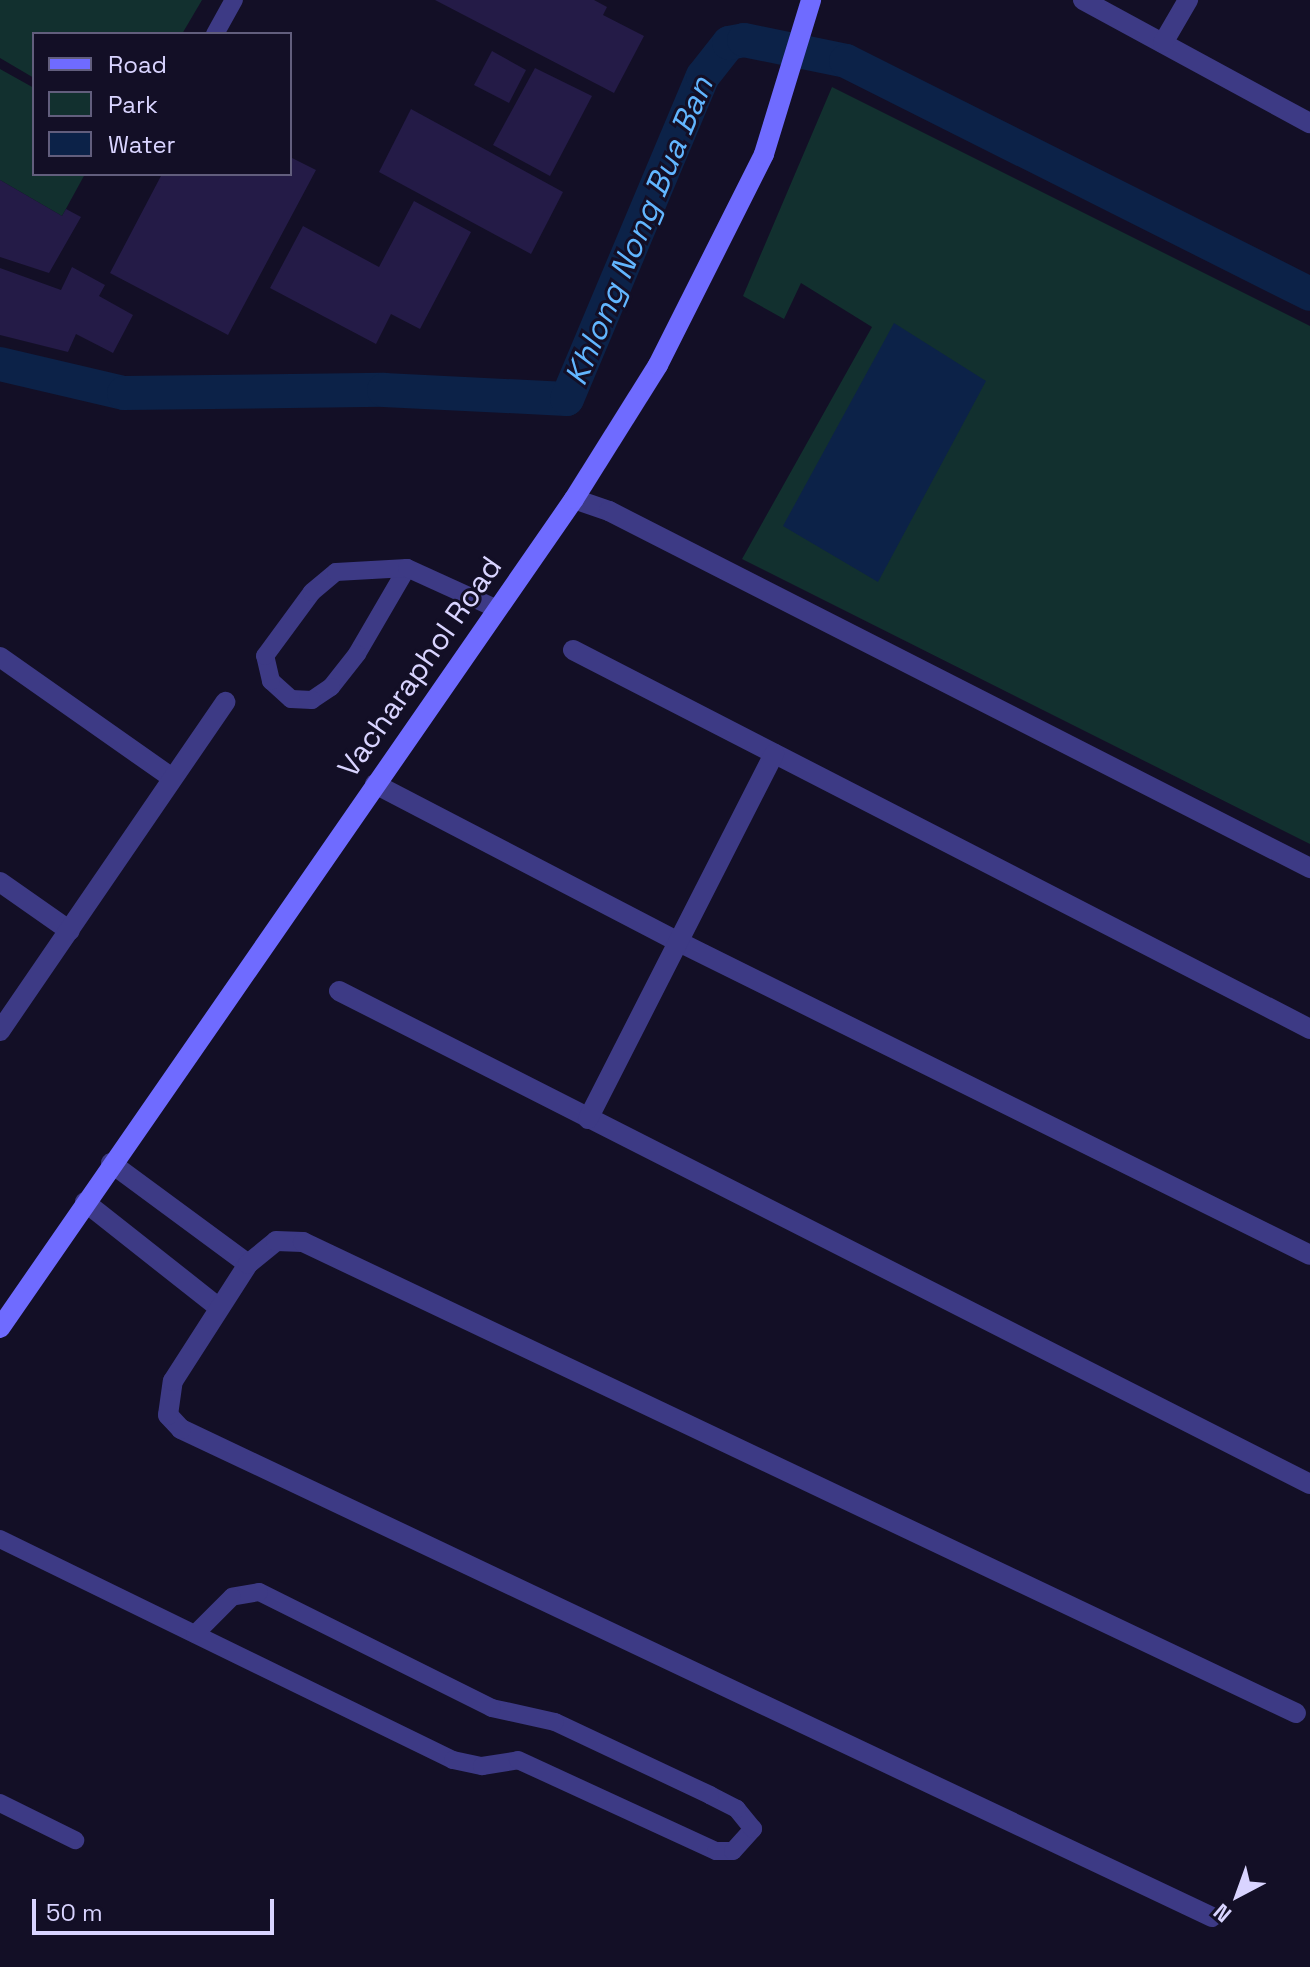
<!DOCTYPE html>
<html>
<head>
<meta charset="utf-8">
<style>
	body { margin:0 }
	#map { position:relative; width:1310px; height:1967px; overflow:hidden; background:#130f26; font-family:"Space Grotesk",sans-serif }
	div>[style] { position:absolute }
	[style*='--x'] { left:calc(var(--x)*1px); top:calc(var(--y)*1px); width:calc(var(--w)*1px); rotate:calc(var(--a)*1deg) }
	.green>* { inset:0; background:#12302f }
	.water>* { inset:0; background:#0c2248 }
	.canal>* { height:34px; margin:-17px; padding:0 17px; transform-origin:17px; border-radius:17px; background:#0c2248 }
	.building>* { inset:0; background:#241b47 }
	.lane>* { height:18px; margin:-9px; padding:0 9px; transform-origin:9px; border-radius:9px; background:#3d3a85 }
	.street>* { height:20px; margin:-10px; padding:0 10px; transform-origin:10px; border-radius:10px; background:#3d3a85 }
	.secondary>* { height:20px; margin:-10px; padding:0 10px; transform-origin:10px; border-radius:10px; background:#6f6bff }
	span { translate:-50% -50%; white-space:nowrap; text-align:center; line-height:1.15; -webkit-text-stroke:6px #130f26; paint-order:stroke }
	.street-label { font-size:30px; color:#d9d4ff }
	.water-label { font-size:32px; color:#62b6ff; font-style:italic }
	.legend { position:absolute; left:32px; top:32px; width:260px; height:144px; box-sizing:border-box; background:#130f26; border:2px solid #625e7d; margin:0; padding:10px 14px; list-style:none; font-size:24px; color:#d9d4ff }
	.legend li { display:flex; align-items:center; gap:16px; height:40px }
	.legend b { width:40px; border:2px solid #625e7d }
	.north { position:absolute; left:1198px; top:1855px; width:80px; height:80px; -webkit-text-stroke:6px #130f26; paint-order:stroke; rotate:221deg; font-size:22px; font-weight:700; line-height:32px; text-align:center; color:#d9d4ff }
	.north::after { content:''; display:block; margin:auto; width:28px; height:36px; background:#d9d4ff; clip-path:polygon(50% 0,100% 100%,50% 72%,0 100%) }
	.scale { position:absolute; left:32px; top:1899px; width:242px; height:36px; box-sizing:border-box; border:4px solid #d9d4ff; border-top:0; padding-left:10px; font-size:24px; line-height:28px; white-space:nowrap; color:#d9d4ff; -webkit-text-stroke:6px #130f26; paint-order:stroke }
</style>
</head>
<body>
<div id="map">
	<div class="green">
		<i style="clip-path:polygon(0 0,202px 0,182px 34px,34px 34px,34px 78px,0 58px)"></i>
		<i style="clip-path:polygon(0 69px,34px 88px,34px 174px,85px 174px,62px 216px,0 180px)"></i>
		<i style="clip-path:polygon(832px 87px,1310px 326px,1310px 844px,742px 559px,872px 327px,801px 283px,784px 319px,743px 296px)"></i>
	</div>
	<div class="water">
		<i style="clip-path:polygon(894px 323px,986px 381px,878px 582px,783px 526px)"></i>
	</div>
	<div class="canal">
		<i style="--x:0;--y:364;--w:127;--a:13.2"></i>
		<i style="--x:124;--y:393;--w:260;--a:-0.7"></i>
		<i style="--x:384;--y:390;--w:183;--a:2.8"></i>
		<i style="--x:567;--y:399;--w:350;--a:-67.2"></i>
		<i style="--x:703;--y:76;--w:42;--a:-51.8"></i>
		<i style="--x:729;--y:43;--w:15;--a:-11"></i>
		<i style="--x:744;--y:40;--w:104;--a:11.6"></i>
		<i style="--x:846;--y:61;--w:519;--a:26.66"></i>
	</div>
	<div class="building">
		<i style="clip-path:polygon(435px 0,594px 0,607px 7px,603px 15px,644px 36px,614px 93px)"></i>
		<i style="clip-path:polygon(492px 51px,526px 70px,509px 103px,474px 85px)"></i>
		<i style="clip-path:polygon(535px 68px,592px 96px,550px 176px,493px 145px)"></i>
		<i style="clip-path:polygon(411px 109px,563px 192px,531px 254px,379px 172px)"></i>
		<i style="clip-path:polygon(290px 157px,316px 170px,228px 335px,110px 273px,162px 174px,290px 174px)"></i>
		<i style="clip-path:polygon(0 180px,62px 216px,66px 209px,81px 217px,49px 273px,0 257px)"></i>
		<i style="clip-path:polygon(414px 201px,471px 232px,420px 329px,391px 314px,376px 344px,270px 288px,303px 226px,379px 267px)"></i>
		<i style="clip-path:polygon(72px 267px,105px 285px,99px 296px,133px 315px,113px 353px,76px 334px,68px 352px,0 335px,0 268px,61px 290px)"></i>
	</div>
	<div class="lane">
		<i style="--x:215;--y:34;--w:39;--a:-61"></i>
		<i style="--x:407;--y:568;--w:99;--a:120.2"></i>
		<i style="--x:357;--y:654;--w:42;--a:128.2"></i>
		<i style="--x:331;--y:687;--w:23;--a:146"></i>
		<i style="--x:312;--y:700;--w:21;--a:-177"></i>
		<i style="--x:291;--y:699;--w:27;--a:-138"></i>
		<i style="--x:271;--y:681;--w:26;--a:-103"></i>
		<i style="--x:265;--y:656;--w:79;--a:-53.7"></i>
		<i style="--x:312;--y:592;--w:31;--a:-40"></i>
		<i style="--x:336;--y:572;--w:71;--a:-3.2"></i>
		<i style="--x:407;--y:568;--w:99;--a:24.5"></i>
		<i style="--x:0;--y:1539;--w:504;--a:26.01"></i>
		<i style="--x:453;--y:1760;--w:30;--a:12"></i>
		<i style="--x:482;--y:1766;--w:36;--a:-9"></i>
		<i style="--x:518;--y:1760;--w:218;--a:24.7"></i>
		<i style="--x:716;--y:1851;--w:17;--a:0"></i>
		<i style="--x:733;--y:1851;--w:30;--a:-48"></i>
		<i style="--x:753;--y:1829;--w:26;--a:-129"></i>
		<i style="--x:737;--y:1809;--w:30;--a:-153"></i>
		<i style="--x:710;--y:1795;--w:171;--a:-154.8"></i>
		<i style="--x:555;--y:1722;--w:65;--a:-167.5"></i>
		<i style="--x:492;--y:1708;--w:260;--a:-153.5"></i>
		<i style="--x:259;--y:1592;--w:27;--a:170"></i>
		<i style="--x:232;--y:1597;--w:52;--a:135"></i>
		<i style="--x:0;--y:1803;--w:84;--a:26.3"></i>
	</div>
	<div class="street">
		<i style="--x:1083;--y:0;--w:258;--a:28.5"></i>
		<i style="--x:1163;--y:43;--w:50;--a:-59.8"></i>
		<i style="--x:574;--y:499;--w:37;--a:19"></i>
		<i style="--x:609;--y:511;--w:787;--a:26.99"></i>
		<i style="--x:573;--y:650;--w:829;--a:27.21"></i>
		<i style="--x:0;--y:657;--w:209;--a:35.1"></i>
		<i style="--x:375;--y:784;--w:343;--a:27.5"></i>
		<i style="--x:679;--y:942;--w:704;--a:26.38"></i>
		<i style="--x:0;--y:882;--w:85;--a:35"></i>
		<i style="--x:339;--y:991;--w:1089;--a:26.92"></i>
		<i style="--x:0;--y:1031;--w:399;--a:-55.6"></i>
		<i style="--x:588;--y:1119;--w:410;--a:-63"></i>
		<i style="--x:111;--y:1163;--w:170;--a:36.4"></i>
		<i style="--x:85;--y:1202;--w:169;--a:38.3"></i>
		<i style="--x:1212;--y:1917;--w:1141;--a:-154.67"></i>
		<i style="--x:181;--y:1429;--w:19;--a:-133"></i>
		<i style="--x:168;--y:1415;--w:34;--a:-82"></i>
		<i style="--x:173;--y:1381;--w:139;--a:-57.3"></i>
		<i style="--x:248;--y:1264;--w:36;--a:-39"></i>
		<i style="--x:276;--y:1241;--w:27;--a:2"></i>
		<i style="--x:303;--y:1242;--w:1099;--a:25.38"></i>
	</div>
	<div class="secondary">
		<i style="--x:0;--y:1328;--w:1008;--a:-55.3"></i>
		<i style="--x:574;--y:499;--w:158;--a:-57.9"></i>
		<i style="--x:658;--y:365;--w:236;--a:-63.3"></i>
		<i style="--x:764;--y:154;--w:161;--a:-73"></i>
	</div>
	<div class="street-label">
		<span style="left:420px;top:667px;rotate:-55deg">Vacharaphol Road</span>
	</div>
	<div class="water-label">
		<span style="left:639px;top:231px;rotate:-67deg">Khlong Nong Bua Ban</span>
	</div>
	<ul class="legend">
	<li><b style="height:10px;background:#6f6bff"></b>Road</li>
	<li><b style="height:22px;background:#12302f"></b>Park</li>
	<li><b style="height:22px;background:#0c2248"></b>Water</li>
	</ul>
	<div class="north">N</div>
	<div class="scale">50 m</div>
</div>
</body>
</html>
